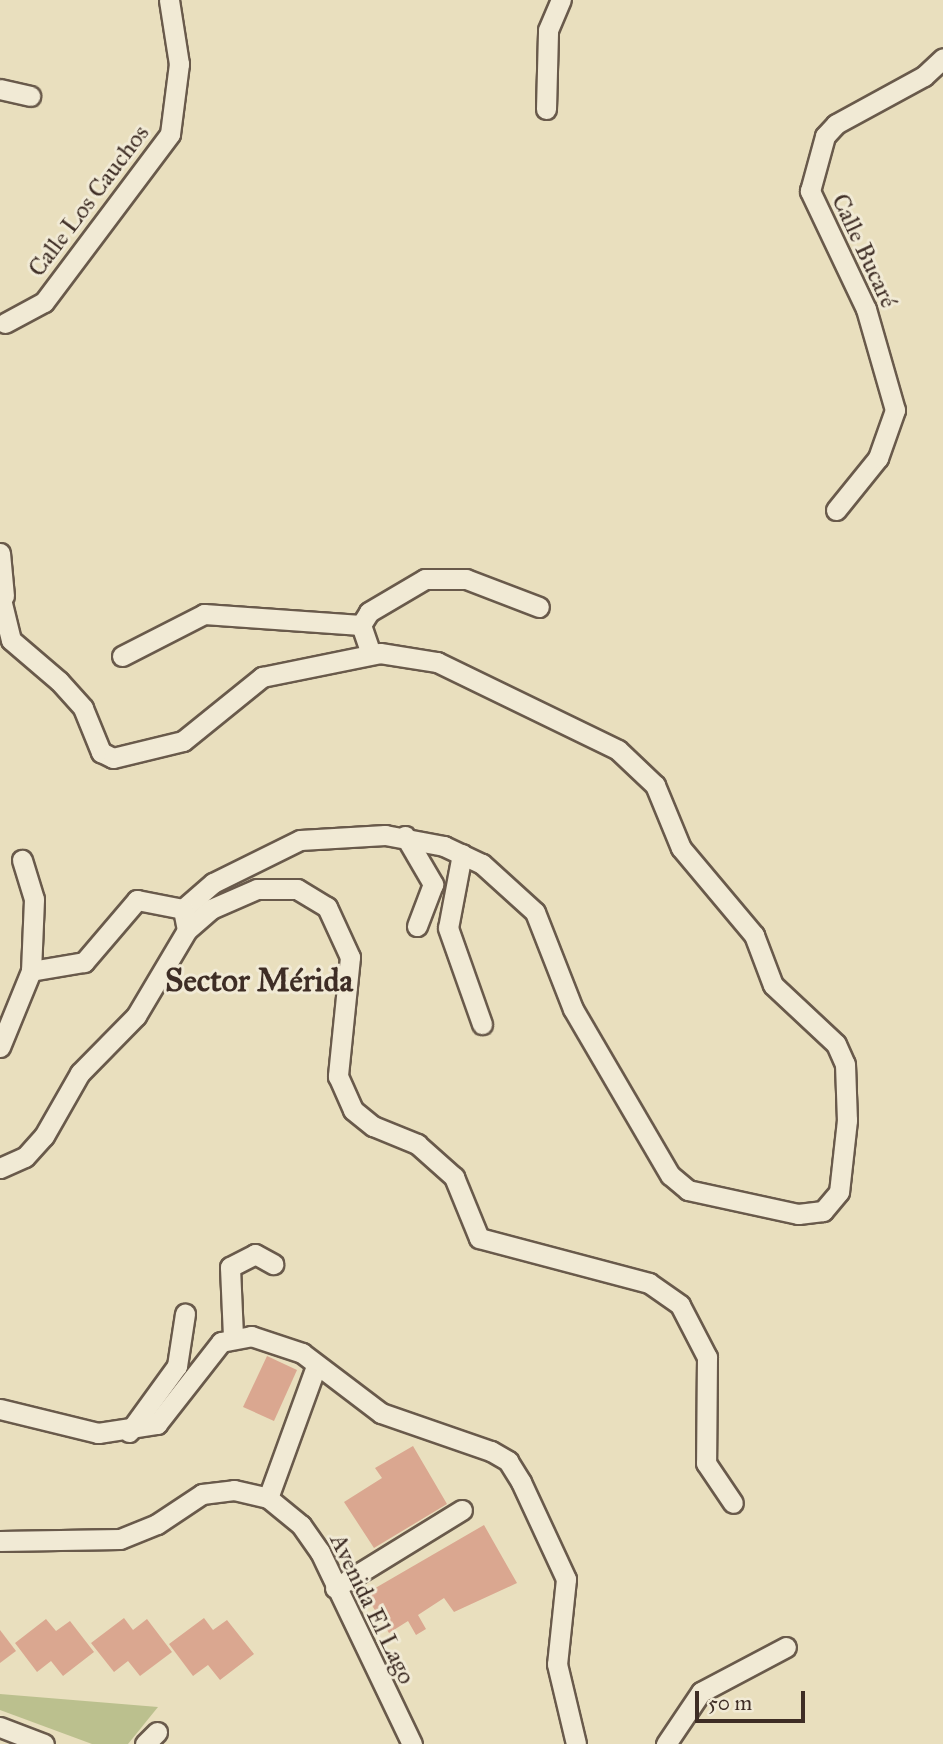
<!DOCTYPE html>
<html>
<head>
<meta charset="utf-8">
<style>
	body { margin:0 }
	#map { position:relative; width:943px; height:1744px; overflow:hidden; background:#e9dfbe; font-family:"IM FELL Great Primer",serif }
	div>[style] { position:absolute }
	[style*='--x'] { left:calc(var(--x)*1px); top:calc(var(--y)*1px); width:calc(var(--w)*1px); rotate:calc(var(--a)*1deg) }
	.green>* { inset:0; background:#bbc08e }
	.building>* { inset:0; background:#daa790 }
	.roads { filter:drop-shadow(2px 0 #695a4b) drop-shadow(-2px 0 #695a4b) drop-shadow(0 2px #695a4b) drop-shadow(0 -2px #695a4b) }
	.minor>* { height:19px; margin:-9.5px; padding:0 9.5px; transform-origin:9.5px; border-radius:9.5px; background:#f1ead5 }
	span { translate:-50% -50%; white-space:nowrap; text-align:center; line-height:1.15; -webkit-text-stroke:6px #f1ead5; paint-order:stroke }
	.street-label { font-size:24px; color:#3e2d25 }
	.district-label { font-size:32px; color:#3e2d25; font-weight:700 }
	.scale { position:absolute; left:695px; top:1691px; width:110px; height:32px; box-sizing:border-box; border:4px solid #3e2d25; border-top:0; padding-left:9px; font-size:21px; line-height:24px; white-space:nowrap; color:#3e2d25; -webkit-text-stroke:5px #f1ead5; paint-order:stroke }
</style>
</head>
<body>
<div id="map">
	<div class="green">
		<i style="clip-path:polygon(0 1694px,158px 1707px,128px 1744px,92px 1744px,0 1710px)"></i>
	</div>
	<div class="building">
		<i style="clip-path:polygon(267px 1356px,297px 1370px,274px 1421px,243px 1407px)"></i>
		<i style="clip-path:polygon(413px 1446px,447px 1504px,374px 1548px,344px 1502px,382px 1478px,375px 1468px)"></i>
		<i style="clip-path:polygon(484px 1525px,517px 1583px,454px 1612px,444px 1598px,418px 1615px,426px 1629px,416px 1635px,408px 1621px,389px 1633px,365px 1594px)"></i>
		<i style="clip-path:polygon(124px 1618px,133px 1630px,147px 1619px,172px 1652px,140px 1676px,128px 1661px,114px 1672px,91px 1643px)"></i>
		<i style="clip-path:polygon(204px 1618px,213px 1630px,227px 1620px,254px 1654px,220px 1680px,208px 1665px,193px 1676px,169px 1644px)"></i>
		<i style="clip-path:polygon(46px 1619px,56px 1631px,70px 1621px,94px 1652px,63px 1676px,51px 1661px,37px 1672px,15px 1643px)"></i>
		<i style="clip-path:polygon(0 1630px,16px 1651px,0 1663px)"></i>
	</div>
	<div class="roads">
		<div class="minor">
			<i style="--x:0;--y:89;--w:31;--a:13"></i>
			<i style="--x:546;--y:109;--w:79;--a:-88.5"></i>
			<i style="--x:548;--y:30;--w:33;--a:-67"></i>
			<i style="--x:5;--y:323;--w:44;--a:-28.3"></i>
			<i style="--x:44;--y:302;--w:210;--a:-53.1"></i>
			<i style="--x:170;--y:134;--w:71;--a:-82.7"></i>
			<i style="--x:179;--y:64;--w:65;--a:-98.9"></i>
			<i style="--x:836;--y:510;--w:67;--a:-51.1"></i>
			<i style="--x:878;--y:458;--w:51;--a:-70.5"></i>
			<i style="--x:895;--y:410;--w:105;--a:-106"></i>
			<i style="--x:866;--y:309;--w:131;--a:-115.4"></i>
			<i style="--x:810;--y:191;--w:57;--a:-74.7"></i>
			<i style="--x:825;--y:136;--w:16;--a:-47"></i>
			<i style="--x:836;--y:124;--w:100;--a:-28.6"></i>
			<i style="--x:924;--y:76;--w:26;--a:-43"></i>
			<i style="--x:0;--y:553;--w:43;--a:84.7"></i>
			<i style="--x:0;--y:595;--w:46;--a:76.3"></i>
			<i style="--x:11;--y:640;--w:63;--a:40.5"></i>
			<i style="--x:59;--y:681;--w:36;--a:48"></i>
			<i style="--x:83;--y:708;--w:48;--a:67.8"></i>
			<i style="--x:101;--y:752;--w:13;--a:27"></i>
			<i style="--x:113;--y:758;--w:72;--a:-13.7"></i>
			<i style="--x:183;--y:741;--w:102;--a:-39"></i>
			<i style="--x:262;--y:677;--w:120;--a:-11.5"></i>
			<i style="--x:380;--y:653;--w:58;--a:9"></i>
			<i style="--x:437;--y:662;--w:201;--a:25.9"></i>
			<i style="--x:618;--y:750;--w:51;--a:43.4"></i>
			<i style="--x:655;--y:785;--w:68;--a:67.6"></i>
			<i style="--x:681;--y:848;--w:114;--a:50"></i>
			<i style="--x:754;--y:935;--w:53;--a:69.2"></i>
			<i style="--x:773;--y:985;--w:86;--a:43.1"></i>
			<i style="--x:836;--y:1044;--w:22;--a:66"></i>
			<i style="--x:845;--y:1064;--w:56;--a:88"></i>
			<i style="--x:847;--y:1120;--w:72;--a:96.3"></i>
			<i style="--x:839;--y:1192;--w:25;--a:130"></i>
			<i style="--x:823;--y:1211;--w:25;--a:173"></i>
			<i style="--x:798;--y:1214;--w:113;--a:-167.7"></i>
			<i style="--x:688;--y:1190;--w:23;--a:-140"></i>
			<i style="--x:670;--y:1175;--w:192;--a:-120.3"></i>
			<i style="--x:573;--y:1009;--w:104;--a:-111.4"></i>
			<i style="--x:535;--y:912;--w:72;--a:-137.8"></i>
			<i style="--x:482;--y:864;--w:42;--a:-154.7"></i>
			<i style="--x:444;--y:846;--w:60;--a:-169.4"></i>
			<i style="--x:385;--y:835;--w:85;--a:176.6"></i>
			<i style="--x:300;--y:840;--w:97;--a:153.7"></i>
			<i style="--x:213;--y:883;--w:40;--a:139"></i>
			<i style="--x:371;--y:654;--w:31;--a:-109"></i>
			<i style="--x:361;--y:625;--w:15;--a:-58"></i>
			<i style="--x:369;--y:612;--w:65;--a:-30.5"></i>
			<i style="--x:425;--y:579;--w:41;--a:0"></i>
			<i style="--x:466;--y:579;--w:78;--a:21"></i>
			<i style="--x:122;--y:656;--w:92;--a:-27.1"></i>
			<i style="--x:204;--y:614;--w:157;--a:4"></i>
			<i style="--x:405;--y:836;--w:56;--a:59.7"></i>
			<i style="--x:433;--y:884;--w:45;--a:110.9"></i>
			<i style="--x:462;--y:854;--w:75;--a:100.7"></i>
			<i style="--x:448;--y:928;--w:102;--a:70.5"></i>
			<i style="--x:187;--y:930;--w:32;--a:-41"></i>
			<i style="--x:211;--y:909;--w:50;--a:-23.5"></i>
			<i style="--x:257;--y:889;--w:40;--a:0"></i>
			<i style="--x:297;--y:889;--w:35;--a:31"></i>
			<i style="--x:327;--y:907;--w:55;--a:65.3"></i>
			<i style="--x:350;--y:957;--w:120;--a:95.8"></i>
			<i style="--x:338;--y:1076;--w:37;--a:66"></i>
			<i style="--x:353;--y:1110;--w:26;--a:39"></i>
			<i style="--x:373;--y:1126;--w:48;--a:22.2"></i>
			<i style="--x:417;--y:1144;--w:50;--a:41.7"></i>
			<i style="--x:454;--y:1177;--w:66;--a:67.7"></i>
			<i style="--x:479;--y:1238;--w:176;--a:14.8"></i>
			<i style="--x:649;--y:1283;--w:38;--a:35"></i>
			<i style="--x:680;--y:1305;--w:59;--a:62.6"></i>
			<i style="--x:707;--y:1357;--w:106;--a:90.5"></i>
			<i style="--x:706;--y:1463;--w:48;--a:56"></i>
			<i style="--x:0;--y:1047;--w:82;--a:-67.8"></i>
			<i style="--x:0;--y:1168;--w:27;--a:-24"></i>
			<i style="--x:25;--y:1157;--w:28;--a:-48"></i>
			<i style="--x:44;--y:1136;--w:73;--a:-60.3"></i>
			<i style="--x:80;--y:1073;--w:80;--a:-45.5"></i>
			<i style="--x:136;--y:1016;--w:100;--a:-59.3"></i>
			<i style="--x:187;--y:930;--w:21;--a:-101"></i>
			<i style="--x:183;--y:909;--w:47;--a:-168.9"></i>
			<i style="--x:137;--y:900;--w:82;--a:130.5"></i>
			<i style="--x:84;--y:962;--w:54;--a:170.4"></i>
			<i style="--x:31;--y:971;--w:72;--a:-87.6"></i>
			<i style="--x:34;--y:899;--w:41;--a:-107.1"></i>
			<i style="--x:233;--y:1336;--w:69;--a:-92.5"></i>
			<i style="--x:230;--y:1267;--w:28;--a:-27"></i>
			<i style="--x:255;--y:1254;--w:21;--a:29"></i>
			<i style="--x:0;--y:1409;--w:101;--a:13.8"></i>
			<i style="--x:98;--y:1433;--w:60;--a:-8.7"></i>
			<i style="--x:157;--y:1424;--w:104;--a:-52"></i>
			<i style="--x:221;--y:1342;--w:31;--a:-11"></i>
			<i style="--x:251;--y:1336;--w:54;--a:18.4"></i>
			<i style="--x:302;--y:1353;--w:99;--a:37.2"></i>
			<i style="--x:381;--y:1413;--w:116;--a:19.1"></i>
			<i style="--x:491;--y:1451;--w:20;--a:30"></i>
			<i style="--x:508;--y:1461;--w:25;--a:58"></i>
			<i style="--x:521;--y:1482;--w:107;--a:65.1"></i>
			<i style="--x:566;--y:1579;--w:85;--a:96"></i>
			<i style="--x:557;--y:1664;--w:82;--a:76.6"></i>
			<i style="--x:129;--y:1432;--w:82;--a:-54"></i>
			<i style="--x:177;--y:1366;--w:53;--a:-81.3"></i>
			<i style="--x:268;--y:1498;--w:140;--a:-70"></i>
			<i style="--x:0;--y:1541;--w:120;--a:-1"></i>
			<i style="--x:120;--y:1539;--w:40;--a:-22"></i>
			<i style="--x:157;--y:1524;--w:54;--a:-33.7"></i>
			<i style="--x:202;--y:1494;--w:32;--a:-7"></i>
			<i style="--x:234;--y:1490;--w:35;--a:13"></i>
			<i style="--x:268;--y:1498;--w:43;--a:39.3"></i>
			<i style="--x:301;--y:1525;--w:33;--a:55"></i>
			<i style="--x:320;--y:1552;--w:213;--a:64.4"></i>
			<i style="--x:335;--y:1588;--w:149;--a:-31.6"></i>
			<i style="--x:0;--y:1727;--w:47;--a:21.1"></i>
			<i style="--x:145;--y:1744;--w:17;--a:-45"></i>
			<i style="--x:666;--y:1744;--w:63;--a:-56.1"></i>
			<i style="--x:701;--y:1692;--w:96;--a:-27.9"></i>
		</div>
	</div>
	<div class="street-label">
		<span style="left:89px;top:201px;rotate:-53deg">Calle Los Cauchos</span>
		<span style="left:864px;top:251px;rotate:65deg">Calle Bucaré</span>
		<span style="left:372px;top:1609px;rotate:64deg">Avenida El Lago</span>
	</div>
	<div class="district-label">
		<span style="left:259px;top:981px">Sector Mérida</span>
	</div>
	<div class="scale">50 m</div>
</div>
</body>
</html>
